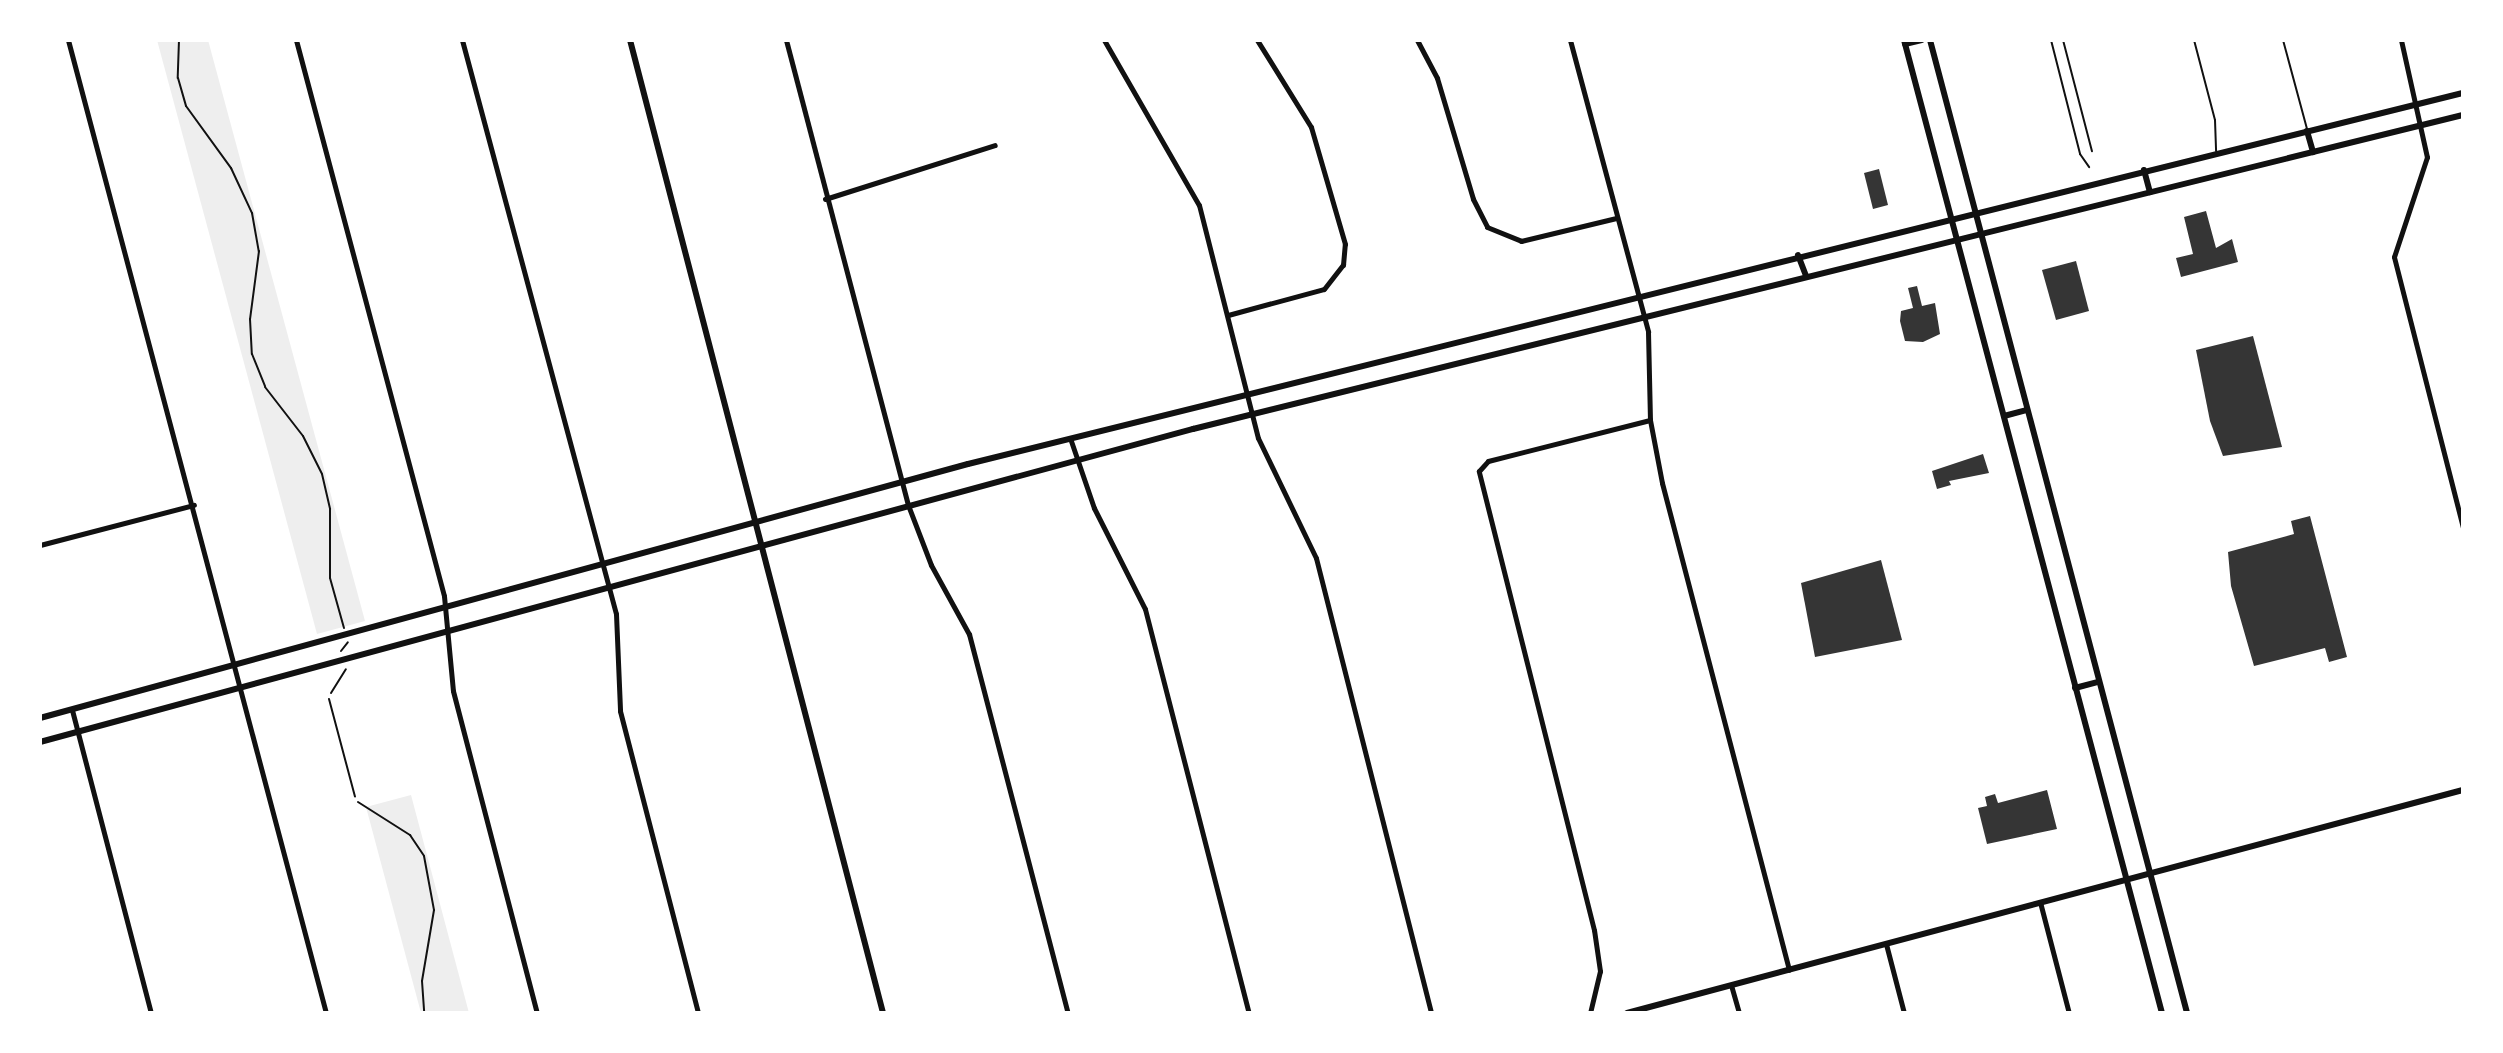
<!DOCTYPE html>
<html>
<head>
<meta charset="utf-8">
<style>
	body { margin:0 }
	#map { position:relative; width:2503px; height:1053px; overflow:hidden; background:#fff; font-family:"Work Sans",sans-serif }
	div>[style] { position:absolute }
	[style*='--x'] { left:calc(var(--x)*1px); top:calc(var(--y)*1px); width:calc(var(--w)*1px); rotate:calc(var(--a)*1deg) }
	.green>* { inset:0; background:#eee }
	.building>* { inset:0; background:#353535 }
	.path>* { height:2px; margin:-1px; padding:0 1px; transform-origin:1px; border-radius:1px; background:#111 }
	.service>* { height:2px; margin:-1px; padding:0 1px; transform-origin:1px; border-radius:1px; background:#111 }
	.minor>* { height:5px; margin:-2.5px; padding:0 2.5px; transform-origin:2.5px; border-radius:2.5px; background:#111 }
	.tertiary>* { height:6px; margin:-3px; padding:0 3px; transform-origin:3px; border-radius:3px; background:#111 }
	.secondary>* { height:6px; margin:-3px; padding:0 3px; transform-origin:3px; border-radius:3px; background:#111 }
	span { translate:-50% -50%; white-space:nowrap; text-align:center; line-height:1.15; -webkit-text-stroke:8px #fff; paint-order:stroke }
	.frame { position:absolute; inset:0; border:42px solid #fff; pointer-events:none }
</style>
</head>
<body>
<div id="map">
	<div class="green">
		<i style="clip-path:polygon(157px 40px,208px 40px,365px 621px,317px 634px)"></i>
		<i style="clip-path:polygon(411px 795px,469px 1013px,421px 1013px,366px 807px)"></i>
	</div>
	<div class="building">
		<i style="clip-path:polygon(1879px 169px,1888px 205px,1873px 209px,1864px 173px)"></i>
		<i style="clip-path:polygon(2206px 211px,2216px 248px,2232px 239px,2238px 262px,2181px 277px,2176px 258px,2193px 254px,2184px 217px)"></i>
		<i style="clip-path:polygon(2076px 261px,2089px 311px,2056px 320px,2042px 270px)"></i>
		<i style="clip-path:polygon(1917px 286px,1922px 306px,1935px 303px,1940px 334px,1923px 342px,1905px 341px,1900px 321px,1901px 311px,1913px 308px,1908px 288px)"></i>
		<i style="clip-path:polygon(2253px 336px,2282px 447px,2223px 456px,2210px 421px,2196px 350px)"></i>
		<i style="clip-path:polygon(1983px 454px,1989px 473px,1949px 481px,1951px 485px,1937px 489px,1932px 471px)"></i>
		<i style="clip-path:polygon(2310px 516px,2347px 657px,2329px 662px,2325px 648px,2254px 666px,2231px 586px,2228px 552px,2294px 534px,2291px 521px)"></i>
		<i style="clip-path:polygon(1881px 560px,1902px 640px,1815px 657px,1801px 583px)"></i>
		<i style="clip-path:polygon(2047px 790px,2057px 829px,1987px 844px,1978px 808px,1987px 806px,1985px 797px,1995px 794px,1998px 803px)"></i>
	</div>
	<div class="path">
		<i style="--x:179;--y:40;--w:38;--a:92"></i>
		<i style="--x:178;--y:78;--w:29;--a:74"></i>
		<i style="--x:186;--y:106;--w:77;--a:54"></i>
		<i style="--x:231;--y:168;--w:50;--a:65"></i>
		<i style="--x:252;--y:213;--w:39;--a:80"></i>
		<i style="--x:259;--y:251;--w:69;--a:97.5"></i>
		<i style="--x:250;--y:319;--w:35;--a:87"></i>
		<i style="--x:252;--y:354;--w:35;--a:68"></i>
		<i style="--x:265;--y:387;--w:62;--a:52.2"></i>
		<i style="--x:303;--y:436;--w:42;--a:63.4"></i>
		<i style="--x:322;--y:474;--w:36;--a:77"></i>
		<i style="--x:330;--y:509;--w:69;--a:90"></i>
		<i style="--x:330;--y:578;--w:52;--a:74.4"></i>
		<i style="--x:341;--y:651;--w:11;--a:-52"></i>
		<i style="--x:331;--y:693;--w:28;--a:-58"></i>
		<i style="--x:358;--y:802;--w:62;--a:32.4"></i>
		<i style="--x:410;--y:835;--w:25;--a:56"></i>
		<i style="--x:424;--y:856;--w:55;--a:79.5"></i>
		<i style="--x:434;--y:910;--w:72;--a:99.6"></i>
		<i style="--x:422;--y:981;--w:32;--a:86"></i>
	</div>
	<div class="service">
		<i style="--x:2051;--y:40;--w:118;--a:75.7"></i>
		<i style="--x:2080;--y:154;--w:16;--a:55"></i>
		<i style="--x:2063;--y:40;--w:115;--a:75.4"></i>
		<i style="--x:2194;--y:40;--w:83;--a:75.3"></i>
		<i style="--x:2215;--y:120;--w:31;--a:88"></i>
		<i style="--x:2283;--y:40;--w:92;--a:74.9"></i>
		<i style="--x:329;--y:699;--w:101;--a:75.1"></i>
	</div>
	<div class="minor">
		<i style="--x:68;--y:40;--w:1007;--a:75.15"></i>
		<i style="--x:296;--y:40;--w:575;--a:75.09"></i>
		<i style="--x:444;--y:596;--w:95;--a:84.6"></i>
		<i style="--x:453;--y:691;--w:333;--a:75.4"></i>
		<i style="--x:462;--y:40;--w:594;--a:74.98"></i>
		<i style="--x:616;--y:614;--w:97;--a:87.6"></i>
		<i style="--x:620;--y:711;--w:312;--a:75.5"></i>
		<i style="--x:786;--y:40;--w:481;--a:75.3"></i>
		<i style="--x:908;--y:505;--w:64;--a:69"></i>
		<i style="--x:931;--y:565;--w:79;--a:61.2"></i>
		<i style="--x:969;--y:634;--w:392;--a:75.4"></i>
		<i style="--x:1104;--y:40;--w:190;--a:60.1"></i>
		<i style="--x:1199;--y:205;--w:240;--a:75.8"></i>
		<i style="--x:1258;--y:438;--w:133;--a:64.2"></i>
		<i style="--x:1316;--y:558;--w:469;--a:75.8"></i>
		<i style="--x:1417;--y:40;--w:43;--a:62.2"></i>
		<i style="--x:1437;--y:78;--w:126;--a:73.4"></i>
		<i style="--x:1473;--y:199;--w:31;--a:63"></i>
		<i style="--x:1487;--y:227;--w:37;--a:22"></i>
		<i style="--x:1521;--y:241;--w:98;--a:-13.6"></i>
		<i style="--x:1570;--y:40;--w:302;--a:75"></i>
		<i style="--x:1648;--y:332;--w:88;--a:88.7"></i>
		<i style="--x:1650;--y:420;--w:64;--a:79.2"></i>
		<i style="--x:1662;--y:483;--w:503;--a:75.38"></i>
		<i style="--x:2401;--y:40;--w:120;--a:77.5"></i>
		<i style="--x:2427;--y:157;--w:105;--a:108.3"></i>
		<i style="--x:2394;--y:257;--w:279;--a:75.7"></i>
		<i style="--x:825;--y:199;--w:178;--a:-17.6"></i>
		<i style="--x:1228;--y:315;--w:99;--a:-15.2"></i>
		<i style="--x:1324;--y:289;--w:31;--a:-52"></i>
		<i style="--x:1343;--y:265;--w:21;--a:-85"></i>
		<i style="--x:1345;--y:244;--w:122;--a:-106.2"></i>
		<i style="--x:1311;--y:127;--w:102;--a:-121.8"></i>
		<i style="--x:1070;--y:438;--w:74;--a:71.1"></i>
		<i style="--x:1094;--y:508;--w:113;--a:63.2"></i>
		<i style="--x:1145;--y:609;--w:417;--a:75.6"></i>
		<i style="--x:40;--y:545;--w:159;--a:-14.6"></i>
		<i style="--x:72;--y:710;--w:313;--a:75.4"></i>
		<i style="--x:2040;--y:902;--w:115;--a:75.4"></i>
		<i style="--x:1886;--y:944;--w:71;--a:75.4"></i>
		<i style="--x:1731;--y:985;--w:29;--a:74"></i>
		<i style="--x:1590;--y:1013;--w:43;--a:-76.6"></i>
		<i style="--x:1600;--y:971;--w:41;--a:-98.3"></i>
		<i style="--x:1594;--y:930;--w:473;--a:-104.1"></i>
		<i style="--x:1479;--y:471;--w:13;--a:-48"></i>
		<i style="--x:1488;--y:461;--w:167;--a:-14.2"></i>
	</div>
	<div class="tertiary">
		<i style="--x:630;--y:40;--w:1005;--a:75.42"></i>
		<i style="--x:1627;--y:1013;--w:865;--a:-14.94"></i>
	</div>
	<div class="secondary">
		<i style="--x:1904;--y:40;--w:1007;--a:75.15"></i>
		<i style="--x:1930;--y:40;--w:1006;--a:75.2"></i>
		<i style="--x:1905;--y:44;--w:17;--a:-13"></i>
		<i style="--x:2307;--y:131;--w:22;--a:74"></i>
		<i style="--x:2144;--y:170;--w:23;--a:75"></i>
		<i style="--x:1798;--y:255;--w:22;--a:69"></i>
		<i style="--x:2004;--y:416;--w:23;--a:-15"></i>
		<i style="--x:2075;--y:688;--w:24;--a:-15"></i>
		<i style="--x:40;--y:718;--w:962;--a:-15.31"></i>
		<i style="--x:968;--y:464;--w:1540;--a:-13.94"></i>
		<i style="--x:40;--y:742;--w:1195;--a:-15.19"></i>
		<i style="--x:1193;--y:429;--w:1308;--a:-13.89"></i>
	</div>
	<div class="frame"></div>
</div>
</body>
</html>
